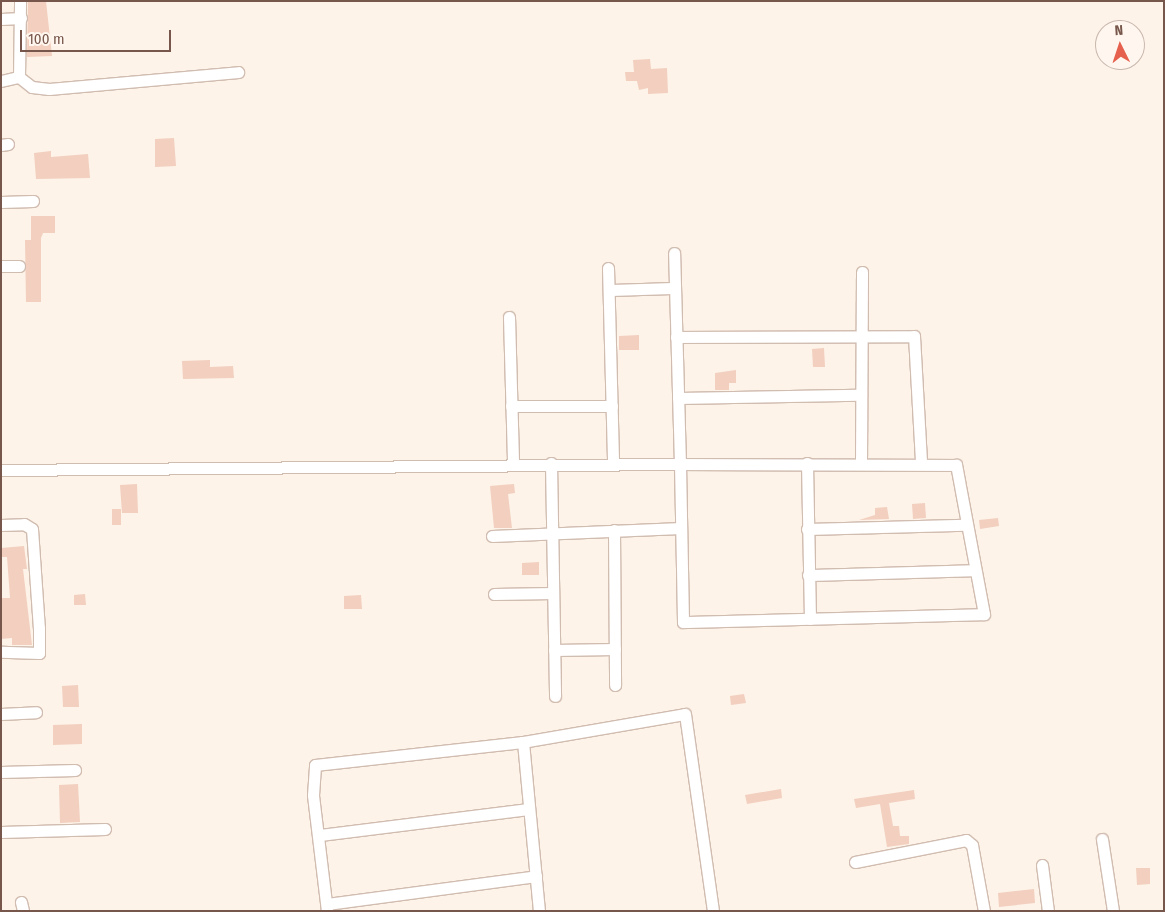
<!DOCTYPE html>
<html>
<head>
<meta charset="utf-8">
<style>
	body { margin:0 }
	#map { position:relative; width:1165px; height:912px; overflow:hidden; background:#fdf3e8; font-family:"Fira Sans Condensed",sans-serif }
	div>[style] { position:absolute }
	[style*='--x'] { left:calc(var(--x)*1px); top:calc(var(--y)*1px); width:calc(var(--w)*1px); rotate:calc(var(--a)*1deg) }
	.building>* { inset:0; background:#f2cfbf }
	.roads { filter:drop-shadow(1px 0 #d1bcb0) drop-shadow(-1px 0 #d1bcb0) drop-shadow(0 1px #d1bcb0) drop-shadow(0 -1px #d1bcb0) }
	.minor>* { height:11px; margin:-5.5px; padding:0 5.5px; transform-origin:5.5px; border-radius:5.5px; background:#fff }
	span { translate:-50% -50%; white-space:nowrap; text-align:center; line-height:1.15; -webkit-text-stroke:4.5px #fff7ef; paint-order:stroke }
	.frame { position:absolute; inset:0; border:2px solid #77574b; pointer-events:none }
	.north { position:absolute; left:1095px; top:20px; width:50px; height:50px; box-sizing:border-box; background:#fff7ef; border:1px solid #c9b7ad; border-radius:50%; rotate:356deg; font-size:14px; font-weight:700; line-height:20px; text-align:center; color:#77574b }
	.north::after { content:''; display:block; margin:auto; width:18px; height:22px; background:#e6614d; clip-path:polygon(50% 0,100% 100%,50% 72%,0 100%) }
	.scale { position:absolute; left:20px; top:30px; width:151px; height:22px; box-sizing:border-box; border:2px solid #77574b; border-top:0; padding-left:6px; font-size:15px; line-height:18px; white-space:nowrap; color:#77574b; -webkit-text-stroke:4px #fff7ef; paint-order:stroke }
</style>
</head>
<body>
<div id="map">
	<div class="building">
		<i style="clip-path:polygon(28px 1px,46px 1px,52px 56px,27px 57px)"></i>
		<i style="clip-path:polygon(650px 59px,651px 69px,667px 68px,668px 93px,648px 94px,648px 88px,639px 90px,637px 81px,626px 81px,625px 72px,634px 72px,633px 60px)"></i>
		<i style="clip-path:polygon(174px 138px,176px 166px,155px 167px,155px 139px)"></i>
		<i style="clip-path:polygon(51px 151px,51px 157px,88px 154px,90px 178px,36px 179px,34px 153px)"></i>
		<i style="clip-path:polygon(31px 216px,55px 216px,55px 233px,43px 233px,41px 238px,41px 302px,26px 302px,25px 240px,31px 240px)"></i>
		<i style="clip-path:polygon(639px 335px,639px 350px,619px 350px,619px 336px)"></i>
		<i style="clip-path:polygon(824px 348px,825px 367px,813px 367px,812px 349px)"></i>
		<i style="clip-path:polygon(210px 360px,210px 367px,233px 366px,234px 378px,183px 379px,182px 361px)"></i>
		<i style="clip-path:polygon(736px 370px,736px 383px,729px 383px,729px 390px,715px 390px,715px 373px)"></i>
		<i style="clip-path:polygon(137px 484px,138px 513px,122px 513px,120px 485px)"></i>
		<i style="clip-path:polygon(514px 484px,515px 493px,508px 494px,512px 528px,494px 528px,490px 486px)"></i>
		<i style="clip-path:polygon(925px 503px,926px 518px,913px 519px,912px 504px)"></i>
		<i style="clip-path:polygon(887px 507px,889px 519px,859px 520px,875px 515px,875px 508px)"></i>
		<i style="clip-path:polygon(112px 509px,121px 509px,121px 525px,112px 525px)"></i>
		<i style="clip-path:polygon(998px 518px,999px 526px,980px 529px,979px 520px)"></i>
		<i style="clip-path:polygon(24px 546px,27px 569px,23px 569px,32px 645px,12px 645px,12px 638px,1px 639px,1px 598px,10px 598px,7px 557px,1px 557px,1px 548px)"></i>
		<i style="clip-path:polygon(539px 562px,539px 575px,522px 575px,522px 563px)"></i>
		<i style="clip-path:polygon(85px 594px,86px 605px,74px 605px,74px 595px)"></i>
		<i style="clip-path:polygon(361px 595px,362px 609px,344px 609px,344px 596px)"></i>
		<i style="clip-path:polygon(78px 685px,79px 707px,63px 707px,62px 686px)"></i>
		<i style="clip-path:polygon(744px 694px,746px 703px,731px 705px,730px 696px)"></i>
		<i style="clip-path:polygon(82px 724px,82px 744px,53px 745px,53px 725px)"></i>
		<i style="clip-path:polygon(78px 784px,80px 822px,60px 823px,59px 785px)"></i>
		<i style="clip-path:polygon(781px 789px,782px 798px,747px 804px,745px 795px)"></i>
		<i style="clip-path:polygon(914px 790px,915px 799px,889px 803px,893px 826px,899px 826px,900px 836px,909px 836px,909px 844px,887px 847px,880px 804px,856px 808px,854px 799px)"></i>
		<i style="clip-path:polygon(1136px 868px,1150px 868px,1150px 884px,1137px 885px)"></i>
		<i style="clip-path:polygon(1034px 889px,1035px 903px,999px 907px,998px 893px)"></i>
	</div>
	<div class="roads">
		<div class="minor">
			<i style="--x:1;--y:19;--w:20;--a:-3"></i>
			<i style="--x:19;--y:77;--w:16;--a:38"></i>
			<i style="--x:32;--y:87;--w:17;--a:7"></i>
			<i style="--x:49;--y:89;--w:190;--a:-5.1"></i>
			<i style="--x:1;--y:81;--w:18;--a:-13"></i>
			<i style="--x:19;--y:77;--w:76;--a:-89.2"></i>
			<i style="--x:1;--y:145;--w:7;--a:-8"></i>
			<i style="--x:1;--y:202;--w:32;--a:-2"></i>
			<i style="--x:1;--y:266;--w:18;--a:0"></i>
			<i style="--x:608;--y:268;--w:195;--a:88.5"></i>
			<i style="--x:609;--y:290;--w:65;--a:-1.8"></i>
			<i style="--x:509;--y:317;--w:145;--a:88.4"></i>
			<i style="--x:676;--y:337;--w:238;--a:-0.2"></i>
			<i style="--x:914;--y:336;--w:127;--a:86.8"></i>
			<i style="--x:678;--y:398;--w:180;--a:-1"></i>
			<i style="--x:511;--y:406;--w:101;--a:0"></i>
			<i style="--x:551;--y:463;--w:233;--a:89"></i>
			<i style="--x:807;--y:463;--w:156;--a:88.9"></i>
			<i style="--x:861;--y:463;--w:191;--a:-89.7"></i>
			<i style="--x:1;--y:470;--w:679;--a:-0.51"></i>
			<i style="--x:680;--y:464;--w:158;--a:88.9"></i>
			<i style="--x:683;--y:622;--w:301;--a:-1.5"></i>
			<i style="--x:984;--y:614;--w:152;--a:-100.6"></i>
			<i style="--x:956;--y:465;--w:276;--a:-179.8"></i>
			<i style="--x:680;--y:464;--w:211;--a:-91.6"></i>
			<i style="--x:1;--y:525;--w:23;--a:-2"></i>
			<i style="--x:24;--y:524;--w:9;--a:32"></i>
			<i style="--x:32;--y:529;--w:99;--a:86"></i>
			<i style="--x:39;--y:628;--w:25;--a:90"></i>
			<i style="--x:39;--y:653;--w:38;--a:-178"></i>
			<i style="--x:807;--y:529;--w:158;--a:-1.5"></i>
			<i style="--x:614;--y:530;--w:155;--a:89.6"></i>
			<i style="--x:492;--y:536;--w:189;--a:-2.4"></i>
			<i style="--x:808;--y:575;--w:167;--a:-1.7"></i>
			<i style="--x:494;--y:594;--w:59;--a:-1"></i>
			<i style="--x:554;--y:650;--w:61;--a:-0.9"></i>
			<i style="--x:1;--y:714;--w:35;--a:-3"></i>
			<i style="--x:523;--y:742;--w:170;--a:84.6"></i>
			<i style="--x:1;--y:772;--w:74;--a:-1.5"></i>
			<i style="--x:1;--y:832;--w:104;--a:-1.7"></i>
			<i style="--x:320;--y:835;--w:210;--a:-7.1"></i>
			<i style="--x:1102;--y:839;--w:73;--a:81.3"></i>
			<i style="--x:855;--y:862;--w:113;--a:-11.2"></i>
			<i style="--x:966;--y:840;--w:8;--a:40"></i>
			<i style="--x:972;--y:845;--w:67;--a:79.7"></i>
			<i style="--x:1042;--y:865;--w:46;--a:82.6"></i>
			<i style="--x:21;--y:902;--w:9;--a:77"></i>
			<i style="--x:327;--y:904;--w:211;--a:-7.6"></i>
			<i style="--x:327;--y:911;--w:117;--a:-96.9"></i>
			<i style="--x:313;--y:795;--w:30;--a:-86"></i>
			<i style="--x:315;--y:765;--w:209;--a:-6.3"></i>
			<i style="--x:523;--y:742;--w:164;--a:-9.8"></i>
			<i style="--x:685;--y:714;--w:199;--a:81.9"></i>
		</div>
	</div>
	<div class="frame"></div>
	<div class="north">N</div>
	<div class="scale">100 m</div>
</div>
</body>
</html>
